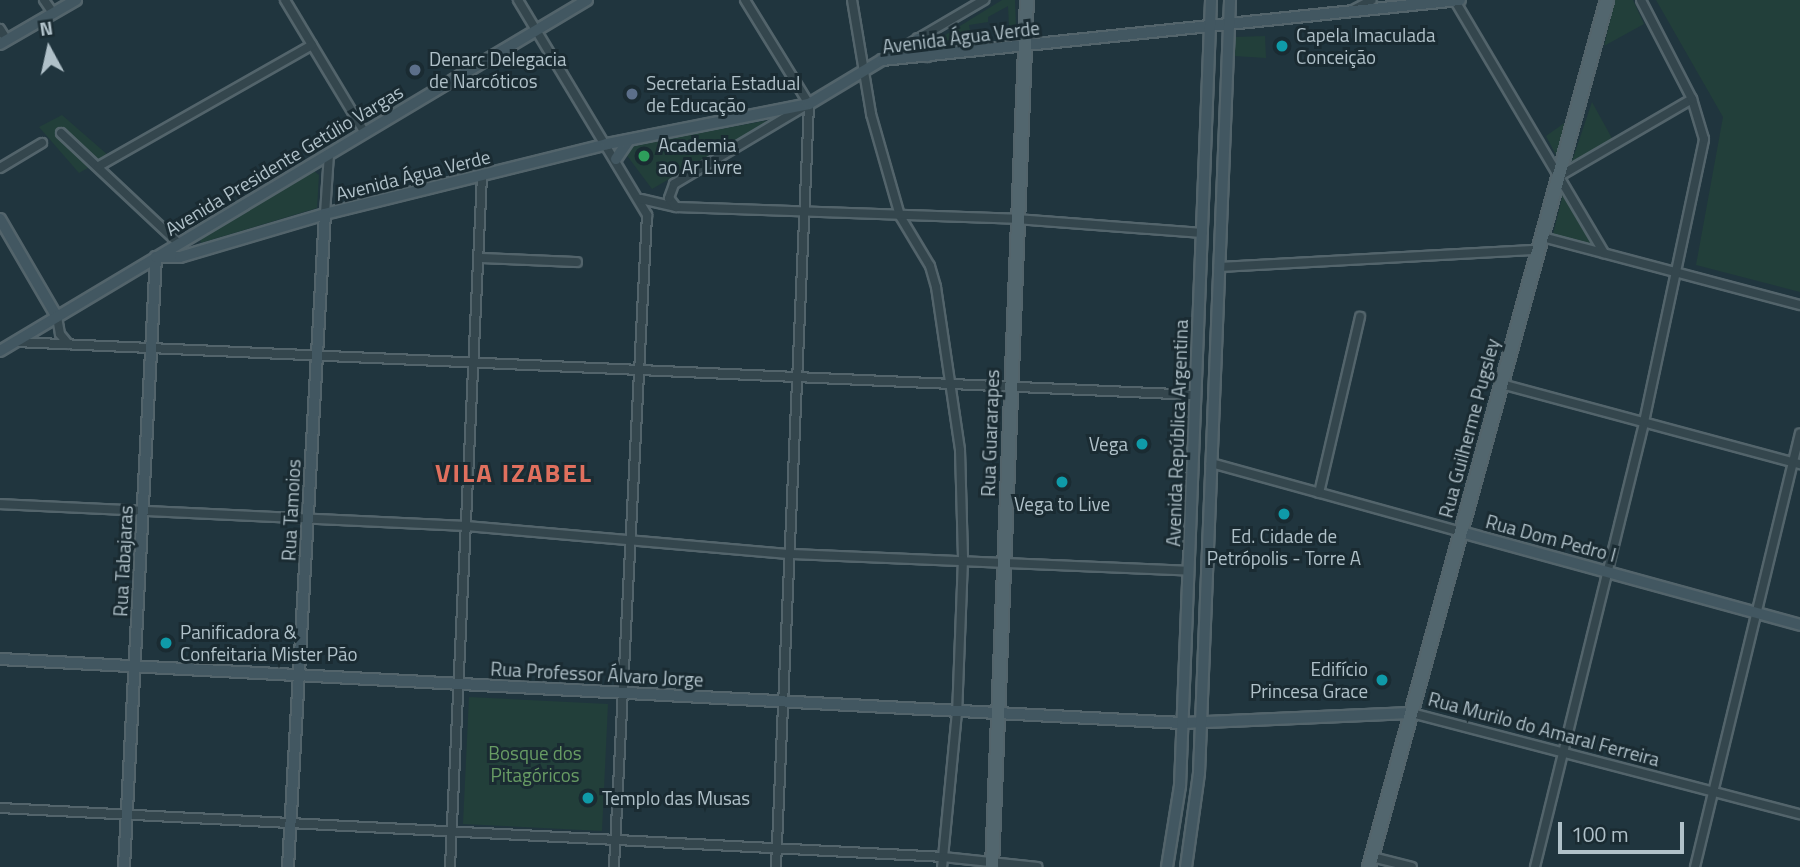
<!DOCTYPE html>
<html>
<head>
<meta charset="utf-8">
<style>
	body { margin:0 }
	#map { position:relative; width:1800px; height:867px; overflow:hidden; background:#20353e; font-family:"Titillium Web",sans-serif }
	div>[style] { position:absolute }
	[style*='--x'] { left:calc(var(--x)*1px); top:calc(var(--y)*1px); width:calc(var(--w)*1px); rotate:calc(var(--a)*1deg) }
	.green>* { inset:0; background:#223f3a }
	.roads { filter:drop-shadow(2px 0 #53646b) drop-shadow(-2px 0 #53646b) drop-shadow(0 2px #53646b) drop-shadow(0 -2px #53646b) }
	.street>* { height:8px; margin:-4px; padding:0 4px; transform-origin:4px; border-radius:4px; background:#34464d }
	.secondary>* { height:10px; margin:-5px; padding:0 5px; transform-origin:5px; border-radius:5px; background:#425761 }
	.primary>* { height:12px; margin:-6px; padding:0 6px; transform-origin:6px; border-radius:6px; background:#52666e }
	.dots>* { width:19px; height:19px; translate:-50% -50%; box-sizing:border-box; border:4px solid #1a2b32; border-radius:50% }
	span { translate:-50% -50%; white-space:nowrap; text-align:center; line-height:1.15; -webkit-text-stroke:6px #1a2b32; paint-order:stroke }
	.poi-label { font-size:19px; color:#b0c1c9 }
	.left { translate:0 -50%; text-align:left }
	.right { translate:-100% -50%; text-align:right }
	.street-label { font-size:19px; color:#b0c1c9 }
	.park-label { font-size:19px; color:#689c64 }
	.district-label { font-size:26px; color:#e0705e; font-weight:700; letter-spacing:2px }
	.north { position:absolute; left:14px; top:14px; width:70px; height:70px; -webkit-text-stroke:5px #1a2b32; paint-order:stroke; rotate:352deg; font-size:19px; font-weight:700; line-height:28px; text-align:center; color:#b0c1c9 }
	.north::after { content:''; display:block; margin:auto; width:24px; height:32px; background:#b0c1c9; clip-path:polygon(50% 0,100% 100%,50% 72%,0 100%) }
	.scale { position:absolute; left:1558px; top:822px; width:126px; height:32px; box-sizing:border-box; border:4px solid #b0c1c9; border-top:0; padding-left:9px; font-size:21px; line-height:24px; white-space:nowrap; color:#b0c1c9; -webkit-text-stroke:5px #1a2b32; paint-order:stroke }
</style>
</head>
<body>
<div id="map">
	<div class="green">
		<i style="clip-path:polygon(1002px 0,1015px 0,1016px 28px,1009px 26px,1008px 6px,988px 17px,988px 22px,969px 25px,971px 37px,934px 42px)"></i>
		<i style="clip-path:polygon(1615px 0,1633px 0,1644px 24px,1604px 46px)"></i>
		<i style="clip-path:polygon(1656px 0,1800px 0,1800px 292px,1696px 265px,1723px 117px)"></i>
		<i style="clip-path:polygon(1265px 36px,1266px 58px,1234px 56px,1235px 37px)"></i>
		<i style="clip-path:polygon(1592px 102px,1614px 142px,1569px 170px)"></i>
		<i style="clip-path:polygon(62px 115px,109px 156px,79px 173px,39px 127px)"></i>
		<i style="clip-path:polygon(1570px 119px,1559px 161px,1546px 136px)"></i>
		<i style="clip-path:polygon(770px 120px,652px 189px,625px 153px,629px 146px)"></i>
		<i style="clip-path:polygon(310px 168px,319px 175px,317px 208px,201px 243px,200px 239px)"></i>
		<i style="clip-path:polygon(1563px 194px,1595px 245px,1553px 234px)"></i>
		<i style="clip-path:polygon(469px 697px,608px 704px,602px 831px,463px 824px)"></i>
	</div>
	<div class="roads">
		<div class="street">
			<i style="--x:44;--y:0;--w:16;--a:55"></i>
			<i style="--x:285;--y:0;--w:155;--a:59"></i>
			<i style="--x:518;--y:0;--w:251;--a:59"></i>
			<i style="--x:647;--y:215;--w:653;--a:92.9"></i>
			<i style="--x:745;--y:0;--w:122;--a:58.4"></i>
			<i style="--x:852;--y:0;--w:116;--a:80.5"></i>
			<i style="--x:871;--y:114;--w:106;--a:74.1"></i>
			<i style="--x:900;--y:216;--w:58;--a:59"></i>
			<i style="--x:930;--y:266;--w:22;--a:74"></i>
			<i style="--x:936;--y:287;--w:165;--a:81.6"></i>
			<i style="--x:960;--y:450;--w:109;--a:88.4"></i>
			<i style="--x:963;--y:559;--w:153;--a:92.2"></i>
			<i style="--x:957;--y:712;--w:156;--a:95.5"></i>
			<i style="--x:1455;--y:1;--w:293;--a:59.4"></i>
			<i style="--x:1353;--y:10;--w:21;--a:-28"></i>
			<i style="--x:0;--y:29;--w:13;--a:58"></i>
			<i style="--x:887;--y:57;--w:113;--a:-30.4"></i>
			<i style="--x:61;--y:133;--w:162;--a:43.2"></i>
			<i style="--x:99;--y:166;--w:245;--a:-29.6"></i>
			<i style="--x:0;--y:168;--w:49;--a:-30.8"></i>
			<i style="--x:1558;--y:177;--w:155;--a:-30.2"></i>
			<i style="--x:641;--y:199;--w:36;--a:13"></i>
			<i style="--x:676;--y:207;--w:340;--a:2"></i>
			<i style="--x:1016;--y:219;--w:187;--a:4.3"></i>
			<i style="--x:676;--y:207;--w:11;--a:-128"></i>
			<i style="--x:669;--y:198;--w:15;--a:-70"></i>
			<i style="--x:674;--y:184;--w:150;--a:-30.8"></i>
			<i style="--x:325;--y:214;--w:60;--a:-86.2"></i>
			<i style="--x:1542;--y:237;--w:267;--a:14.8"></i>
			<i style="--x:480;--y:258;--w:97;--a:2.4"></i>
			<i style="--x:1219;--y:267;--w:319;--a:-3.1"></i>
			<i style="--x:57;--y:317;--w:17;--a:80"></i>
			<i style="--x:60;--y:334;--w:13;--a:51"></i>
			<i style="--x:16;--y:342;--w:1180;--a:2.57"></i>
			<i style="--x:1501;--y:384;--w:310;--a:15"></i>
			<i style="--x:1211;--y:463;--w:259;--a:15.4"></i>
			<i style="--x:1319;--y:493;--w:181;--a:-76.9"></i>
			<i style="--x:0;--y:504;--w:468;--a:2.7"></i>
			<i style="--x:467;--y:526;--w:324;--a:5"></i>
			<i style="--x:790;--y:554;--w:399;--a:2.4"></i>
			<i style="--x:1411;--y:713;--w:402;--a:14.6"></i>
			<i style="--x:0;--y:808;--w:944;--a:2.97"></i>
			<i style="--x:943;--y:857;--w:95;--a:6.1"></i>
			<i style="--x:1372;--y:857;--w:41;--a:14"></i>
			<i style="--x:450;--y:867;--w:693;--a:-87.35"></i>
			<i style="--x:776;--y:867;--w:764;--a:-87.52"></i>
			<i style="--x:1535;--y:867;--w:458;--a:-76.2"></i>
			<i style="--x:1644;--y:422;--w:289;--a:-78"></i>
			<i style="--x:1704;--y:139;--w:42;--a:-106.7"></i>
			<i style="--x:1692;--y:99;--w:111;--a:-117.3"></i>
			<i style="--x:1695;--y:867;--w:446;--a:-76.4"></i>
		</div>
		<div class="secondary">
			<i style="--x:918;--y:39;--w:10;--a:84"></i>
			<i style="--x:919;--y:49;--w:11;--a:41"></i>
			<i style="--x:0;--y:44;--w:88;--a:-30.1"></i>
			<i style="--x:616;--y:159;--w:22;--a:-56"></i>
			<i style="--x:0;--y:219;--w:113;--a:59.8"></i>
			<i style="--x:0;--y:351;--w:684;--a:-30.88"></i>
			<i style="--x:1461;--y:532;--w:352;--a:15.3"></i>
			<i style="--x:0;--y:659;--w:1185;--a:3.1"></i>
			<i style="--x:1183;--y:723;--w:228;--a:-2.5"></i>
			<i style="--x:124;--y:867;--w:611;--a:-87"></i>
			<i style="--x:156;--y:257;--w:24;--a:0"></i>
			<i style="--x:180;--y:257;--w:151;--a:-16.5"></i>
			<i style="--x:325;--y:214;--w:291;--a:-13.9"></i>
			<i style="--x:607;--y:144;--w:206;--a:-11.2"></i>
			<i style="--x:809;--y:104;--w:85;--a:-31.1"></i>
			<i style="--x:882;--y:60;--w:581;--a:-5.93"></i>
			<i style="--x:288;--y:867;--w:654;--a:-86.76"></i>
			<i style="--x:1167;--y:867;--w:82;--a:-80.9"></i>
			<i style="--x:1180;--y:786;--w:787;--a:-87.74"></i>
			<i style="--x:1186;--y:867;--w:95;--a:-82.1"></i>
			<i style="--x:1199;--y:773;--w:774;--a:-87.7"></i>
		</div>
		<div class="primary">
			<i style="--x:992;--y:867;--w:868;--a:-87.69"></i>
			<i style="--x:1369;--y:867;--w:899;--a:-74.65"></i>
		</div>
	</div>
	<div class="dots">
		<i style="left:1282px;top:46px;background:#0f9aa8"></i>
		<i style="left:415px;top:70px;background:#5c6f8a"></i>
		<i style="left:632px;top:94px;background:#5c6f8a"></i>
		<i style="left:644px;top:156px;background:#2e9e5b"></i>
		<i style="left:1142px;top:444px;background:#0f9aa8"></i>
		<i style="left:1062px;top:482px;background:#0f9aa8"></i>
		<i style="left:1284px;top:514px;background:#0f9aa8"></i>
		<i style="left:166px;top:643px;background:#0f9aa8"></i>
		<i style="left:1382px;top:680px;background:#0f9aa8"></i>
		<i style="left:588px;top:798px;background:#0f9aa8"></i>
	</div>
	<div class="poi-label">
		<span class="left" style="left:1296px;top:46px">Capela Imaculada<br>Conceição</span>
		<span class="left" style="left:429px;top:70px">Denarc Delegacia<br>de Narcóticos</span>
		<span class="left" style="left:646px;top:94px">Secretaria Estadual<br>de Educação</span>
		<span class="left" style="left:658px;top:156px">Academia<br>ao Ar Livre</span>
		<span class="right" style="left:1128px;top:444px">Vega</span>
		<span style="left:1062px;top:504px">Vega to Live</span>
		<span style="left:1284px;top:547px">Ed. Cidade de<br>Petrópolis - Torre A</span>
		<span class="left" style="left:180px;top:643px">Panificadora &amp;<br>Confeitaria Mister Pão</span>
		<span class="right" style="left:1368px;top:680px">Edifício<br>Princesa Grace</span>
		<span class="left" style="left:602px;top:798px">Templo das Musas</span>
	</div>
	<div class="street-label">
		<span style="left:961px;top:37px;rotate:-7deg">Avenida Água Verde</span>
		<span style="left:284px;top:160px;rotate:-31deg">Avenida Presidente Getúlio Vargas</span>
		<span style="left:413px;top:175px;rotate:-14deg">Avenida Água Verde</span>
		<span style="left:1469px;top:428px;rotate:-75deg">Rua Guilherme Pugsley</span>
		<span style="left:990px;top:433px;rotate:-88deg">Rua Guararapes</span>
		<span style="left:1177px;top:433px;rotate:-88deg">Avenida República Argentina</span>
		<span style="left:291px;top:510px;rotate:-87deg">Rua Tamoios</span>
		<span style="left:1551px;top:538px;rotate:15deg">Rua Dom Pedro I</span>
		<span style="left:123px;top:561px;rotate:-87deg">Rua Tabajaras</span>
		<span style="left:597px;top:674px;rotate:3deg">Rua Professor Álvaro Jorge</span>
		<span style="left:1544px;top:729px;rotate:15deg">Rua Murilo do Amaral Ferreira</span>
	</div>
	<div class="park-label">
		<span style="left:535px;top:764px">Bosque dos<br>Pitagóricos</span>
	</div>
	<div class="district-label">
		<span style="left:514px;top:473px">VILA IZABEL</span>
	</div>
	<div class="north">N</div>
	<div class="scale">100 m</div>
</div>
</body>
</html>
